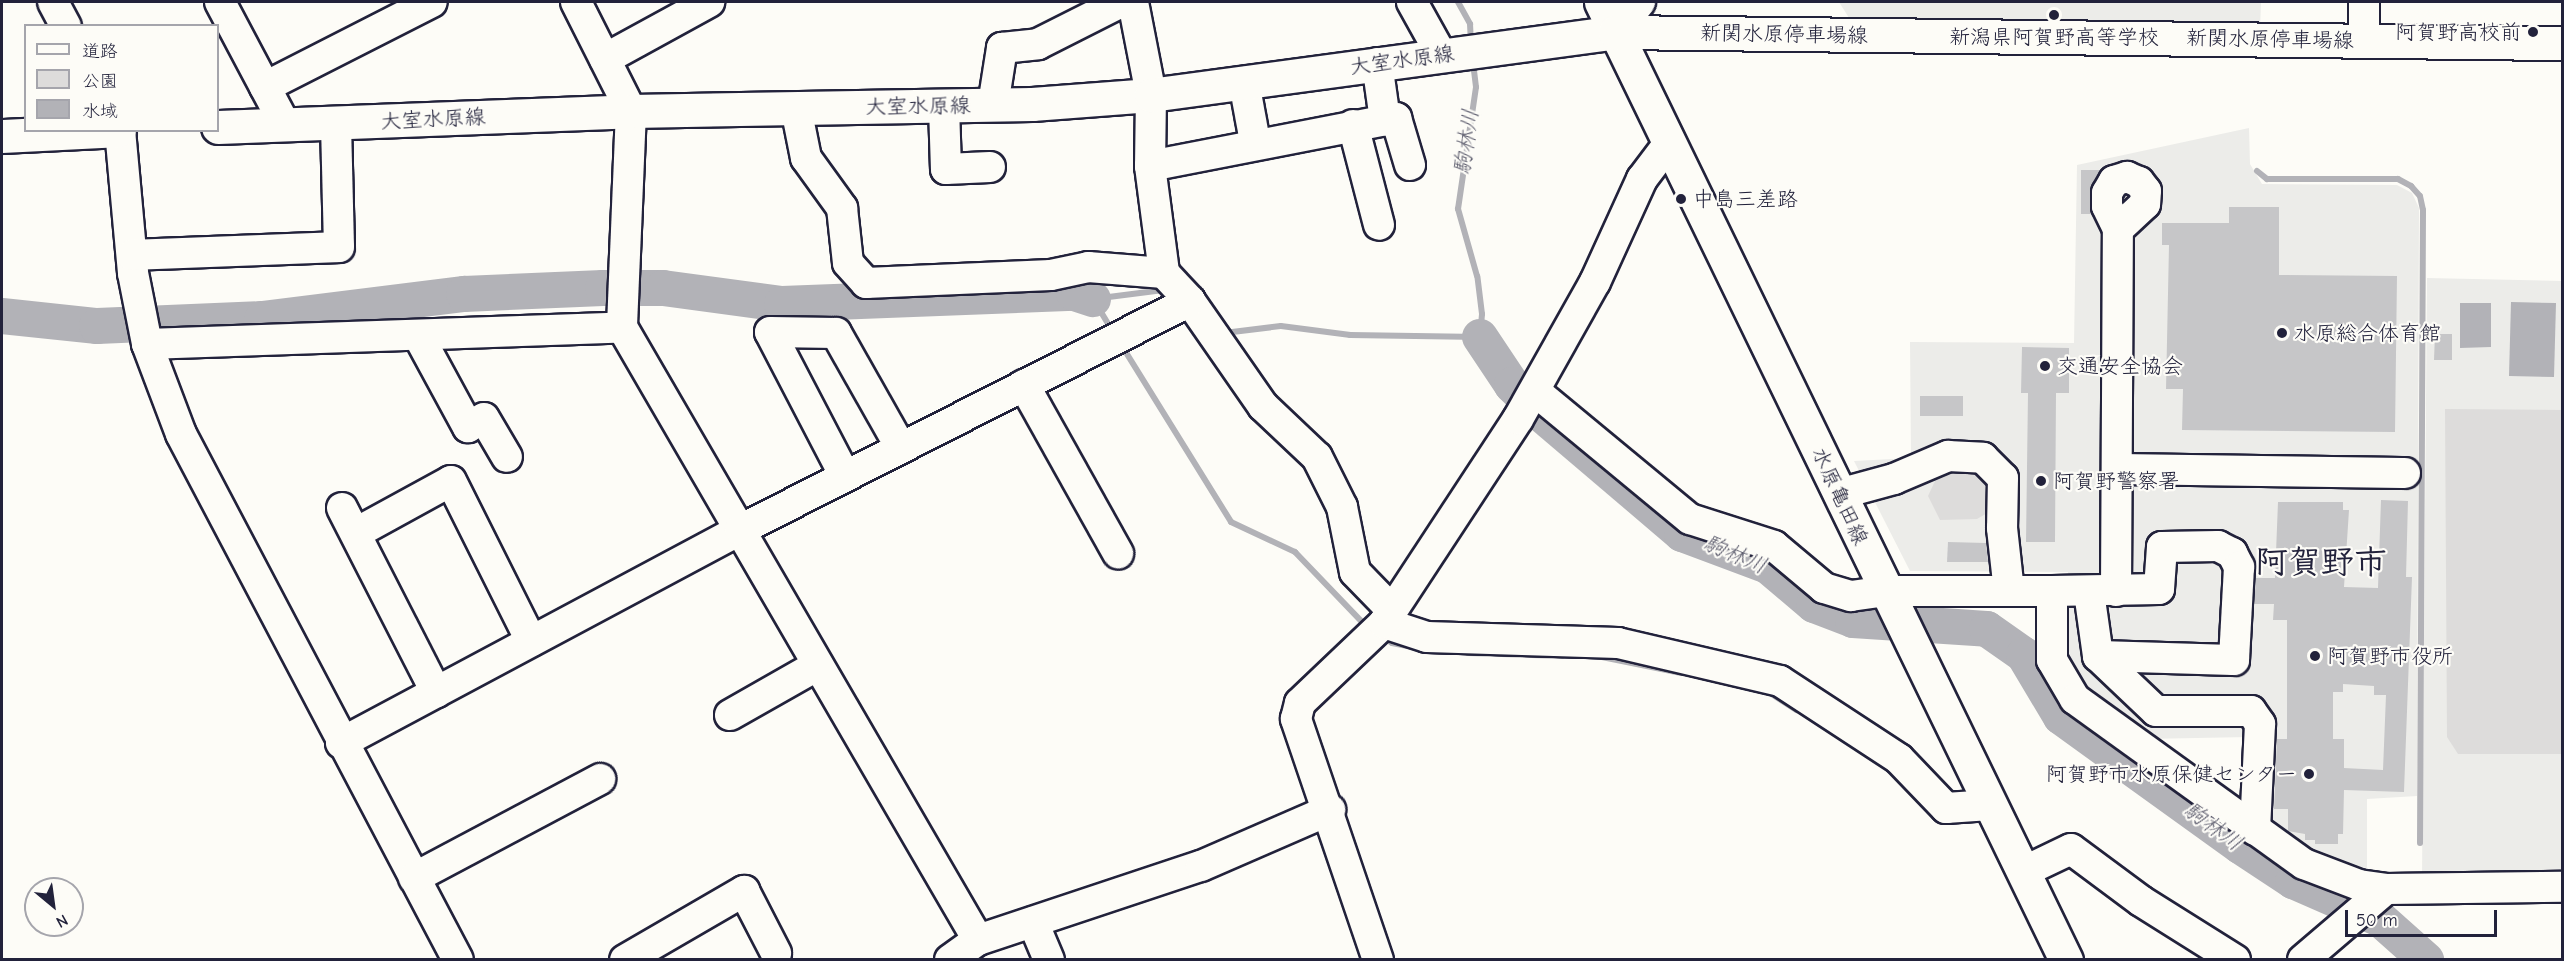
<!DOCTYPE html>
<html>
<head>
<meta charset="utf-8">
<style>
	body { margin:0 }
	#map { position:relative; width:2564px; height:961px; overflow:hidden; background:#fdfcf7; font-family:"Comic Neue","Klee One",sans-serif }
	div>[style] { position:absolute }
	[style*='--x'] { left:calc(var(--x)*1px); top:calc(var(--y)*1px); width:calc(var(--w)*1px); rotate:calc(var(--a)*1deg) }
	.built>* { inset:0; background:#ecece9 }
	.green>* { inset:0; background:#dddcdb }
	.water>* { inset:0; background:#b2b2b7 }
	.stream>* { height:6px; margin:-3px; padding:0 3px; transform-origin:3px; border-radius:3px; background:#b2b2b7 }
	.river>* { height:36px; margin:-18px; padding:0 18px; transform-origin:18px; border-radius:18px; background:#b2b2b7 }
	.building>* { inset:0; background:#c6c6c8 }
	.roads { filter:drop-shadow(2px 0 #22223b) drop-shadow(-2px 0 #22223b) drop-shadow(0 2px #22223b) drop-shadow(0 -2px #22223b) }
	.minor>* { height:30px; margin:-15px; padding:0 15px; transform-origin:15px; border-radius:15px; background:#fdfcf7 }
	.major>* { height:33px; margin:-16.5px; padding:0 16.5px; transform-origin:16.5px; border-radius:16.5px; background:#fdfcf7 }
	.dots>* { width:16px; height:16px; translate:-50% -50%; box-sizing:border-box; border:3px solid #fdfcf7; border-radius:50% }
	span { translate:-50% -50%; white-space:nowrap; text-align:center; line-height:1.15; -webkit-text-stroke:4.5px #fdfcf7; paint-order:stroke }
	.poi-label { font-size:21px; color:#22223b }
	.right { translate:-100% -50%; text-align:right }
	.left { translate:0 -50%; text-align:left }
	.street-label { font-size:21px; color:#22223b }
	.water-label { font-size:22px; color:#545466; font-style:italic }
	.town-label { font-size:33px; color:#22223b; font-weight:700 }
	.frame { position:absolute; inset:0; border:3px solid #22223b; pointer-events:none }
	.legend { position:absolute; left:24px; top:24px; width:195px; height:108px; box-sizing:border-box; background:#fdfcf7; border:2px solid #a5a5ac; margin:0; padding:8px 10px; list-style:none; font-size:18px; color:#22223b }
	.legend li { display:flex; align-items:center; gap:12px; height:30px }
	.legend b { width:30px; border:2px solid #a5a5ac }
	.north { position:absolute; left:24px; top:877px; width:60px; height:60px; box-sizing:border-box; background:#fdfcf7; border:2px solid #a5a5ac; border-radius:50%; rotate:151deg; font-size:16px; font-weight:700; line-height:24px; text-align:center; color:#22223b }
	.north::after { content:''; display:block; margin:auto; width:21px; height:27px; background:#22223b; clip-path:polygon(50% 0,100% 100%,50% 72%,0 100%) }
	.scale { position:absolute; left:2345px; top:910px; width:152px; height:27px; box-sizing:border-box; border:3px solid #22223b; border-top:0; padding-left:8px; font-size:18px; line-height:21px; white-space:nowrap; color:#22223b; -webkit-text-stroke:4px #fdfcf7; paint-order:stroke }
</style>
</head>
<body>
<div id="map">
	<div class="built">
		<i style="clip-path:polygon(1839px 2px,2261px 2px,2260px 30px,1856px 29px)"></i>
		<i style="clip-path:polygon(2249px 128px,2250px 164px,2262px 184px,2397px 185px,2412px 193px,2419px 208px,2417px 796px,2367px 799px,2367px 868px,2333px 861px,2247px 810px,2249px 737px,2144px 739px,2082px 687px,2069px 669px,2068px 572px,1910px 571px,1854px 461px,1911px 458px,1910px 342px,2074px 343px,2077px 165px)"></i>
		<i style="clip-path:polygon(2427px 278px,2562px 281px,2562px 879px,2422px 880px)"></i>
	</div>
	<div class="green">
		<i style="clip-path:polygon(2445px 409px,2562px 410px,2562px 754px,2458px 754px,2447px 737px)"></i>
		<i style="clip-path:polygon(1977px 467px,1988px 479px,1989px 512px,1977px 519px,1940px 520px,1928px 496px,1936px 479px,1959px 468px)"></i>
	</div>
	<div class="water">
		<i style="clip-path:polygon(2511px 302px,2556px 303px,2554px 377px,2509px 376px)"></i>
		<i style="clip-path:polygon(2460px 303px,2491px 303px,2491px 347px,2460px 348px)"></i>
	</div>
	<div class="stream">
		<i style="--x:1458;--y:2;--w:25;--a:61"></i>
		<i style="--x:1470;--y:24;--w:19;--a:87"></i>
		<i style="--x:2257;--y:171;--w:13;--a:39"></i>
		<i style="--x:2267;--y:179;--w:131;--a:0"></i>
		<i style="--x:2398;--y:179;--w:15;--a:28"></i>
		<i style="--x:2411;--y:186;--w:13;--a:48"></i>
		<i style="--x:2420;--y:196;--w:14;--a:78"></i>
		<i style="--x:2423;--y:210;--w:633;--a:90.27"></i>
		<i style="--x:1113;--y:332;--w:39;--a:-121"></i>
		<i style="--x:1093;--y:299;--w:71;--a:-7.3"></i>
		<i style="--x:1163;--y:290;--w:4;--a:45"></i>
		<i style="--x:1224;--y:333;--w:57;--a:-7"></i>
		<i style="--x:1281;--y:326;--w:70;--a:7.4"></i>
		<i style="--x:1350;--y:335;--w:130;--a:0.9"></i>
		<i style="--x:1480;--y:337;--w:23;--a:-85"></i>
		<i style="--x:1482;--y:314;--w:38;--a:-97"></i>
		<i style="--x:1477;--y:276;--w:70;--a:-105.8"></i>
		<i style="--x:1458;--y:209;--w:123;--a:-81.6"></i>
		<i style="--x:1476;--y:87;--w:25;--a:-97"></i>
		<i style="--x:1122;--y:346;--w:207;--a:58.2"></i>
		<i style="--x:1231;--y:522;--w:71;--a:25.1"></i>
		<i style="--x:1295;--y:552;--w:104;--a:46.2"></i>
		<i style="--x:1381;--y:636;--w:13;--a:32"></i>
		<i style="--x:1392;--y:643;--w:21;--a:11"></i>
		<i style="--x:1468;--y:653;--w:94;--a:1.8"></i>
		<i style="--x:1597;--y:656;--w:86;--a:11.4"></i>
		<i style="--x:1767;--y:691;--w:35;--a:33"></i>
	</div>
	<div class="river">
		<i style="--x:2;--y:316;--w:96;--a:6"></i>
		<i style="--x:97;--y:326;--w:165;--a:-2.4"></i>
		<i style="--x:262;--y:319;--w:204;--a:-7.1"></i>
		<i style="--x:464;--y:294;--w:139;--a:-2.5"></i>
		<i style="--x:603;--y:288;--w:60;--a:0"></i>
		<i style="--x:663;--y:288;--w:120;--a:7.7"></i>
		<i style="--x:782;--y:304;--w:292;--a:-2.2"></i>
		<i style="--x:1074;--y:293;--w:20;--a:18"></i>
		<i style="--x:1480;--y:337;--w:58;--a:56.3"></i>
		<i style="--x:1512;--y:385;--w:40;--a:45"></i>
		<i style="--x:1540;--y:413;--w:187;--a:40.4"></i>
		<i style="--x:1682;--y:534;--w:92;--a:20.4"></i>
		<i style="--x:1768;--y:566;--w:60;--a:40.3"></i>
		<i style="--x:1814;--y:605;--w:42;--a:21"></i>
		<i style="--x:1853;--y:620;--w:134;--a:3.8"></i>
		<i style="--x:1987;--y:629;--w:45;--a:35.1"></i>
		<i style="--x:2024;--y:655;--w:72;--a:59.2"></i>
		<i style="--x:2061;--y:717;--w:221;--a:35.8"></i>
		<i style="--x:2240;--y:846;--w:64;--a:33.4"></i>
		<i style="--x:2293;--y:881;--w:95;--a:23.6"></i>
		<i style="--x:2380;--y:919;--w:62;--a:41.7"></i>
	</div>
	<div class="building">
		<i style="clip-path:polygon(2081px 170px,2100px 170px,2090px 192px,2092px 214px,2081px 214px)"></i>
		<i style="clip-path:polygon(2229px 207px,2279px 207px,2279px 275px,2397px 276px,2395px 432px,2182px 430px,2183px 389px,2166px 389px,2169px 245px,2162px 245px,2162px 223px,2229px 223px)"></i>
		<i style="clip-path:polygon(2435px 334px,2452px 334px,2452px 360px,2434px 360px)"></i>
		<i style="clip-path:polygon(2022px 347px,2069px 348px,2069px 393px,2056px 393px,2055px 542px,2026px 542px,2028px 393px,2021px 393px)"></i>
		<i style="clip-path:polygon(1920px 396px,1963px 396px,1963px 416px,1920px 416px)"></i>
		<i style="clip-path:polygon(evenodd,2381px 500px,2408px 501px,2406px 577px,2412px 577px,2404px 792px,2344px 790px,2343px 834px,2338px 834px,2338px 844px,2315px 844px,2315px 840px,2305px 840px,2305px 834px,2288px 831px,2288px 809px,2274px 809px,2277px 739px,2287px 739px,2287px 620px,2273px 620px,2274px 604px,2254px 604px,2256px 578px,2275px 578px,2278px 502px,2343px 502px,2343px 510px,2349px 510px,2344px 587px,2378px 588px,2381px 500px,2343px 684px,2374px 686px,2374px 695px,2386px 695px,2383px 770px,2344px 768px,2344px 739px,2333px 739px,2333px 692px,2343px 692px,2343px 684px)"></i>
		<i style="clip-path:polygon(1948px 542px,1986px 543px,1988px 562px,1947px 562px)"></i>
	</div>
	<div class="roads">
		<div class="minor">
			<i style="--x:53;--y:2;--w:27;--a:62"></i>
			<i style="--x:220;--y:2;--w:139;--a:62.1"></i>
			<i style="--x:576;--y:2;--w:122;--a:63.2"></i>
			<i style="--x:631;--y:111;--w:216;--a:92.4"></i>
			<i style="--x:622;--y:327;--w:709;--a:59.85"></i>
			<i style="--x:1133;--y:2;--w:95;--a:79"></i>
			<i style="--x:1151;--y:95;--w:71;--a:90.8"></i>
			<i style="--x:1150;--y:166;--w:108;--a:82.5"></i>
			<i style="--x:1164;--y:273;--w:38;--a:47"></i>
			<i style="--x:1190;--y:301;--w:128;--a:55.2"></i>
			<i style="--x:1263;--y:406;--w:74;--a:43.4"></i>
			<i style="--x:1317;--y:457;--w:56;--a:63.4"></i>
			<i style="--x:1342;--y:507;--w:66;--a:78.7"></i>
			<i style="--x:1355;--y:572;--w:53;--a:45.8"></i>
			<i style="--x:1412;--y:2;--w:60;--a:60.9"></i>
			<i style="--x:2364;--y:2;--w:39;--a:90"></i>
			<i style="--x:1615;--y:32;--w:39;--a:-50"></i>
			<i style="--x:605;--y:59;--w:119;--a:-28.7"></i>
			<i style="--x:1377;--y:63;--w:58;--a:82"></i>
			<i style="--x:1244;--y:82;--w:61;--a:79.6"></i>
			<i style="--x:265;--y:87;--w:187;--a:-27"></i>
			<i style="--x:993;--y:105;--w:58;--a:-81"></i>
			<i style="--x:1002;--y:48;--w:36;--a:-6"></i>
			<i style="--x:1038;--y:44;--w:93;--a:-26.8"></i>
			<i style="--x:944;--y:106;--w:63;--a:88.2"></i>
			<i style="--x:946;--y:169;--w:44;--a:-2.6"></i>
			<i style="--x:796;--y:108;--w:51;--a:78.7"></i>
			<i style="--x:806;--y:158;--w:62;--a:54.2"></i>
			<i style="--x:842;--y:208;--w:55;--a:83.8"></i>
			<i style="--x:848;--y:263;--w:27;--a:48"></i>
			<i style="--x:866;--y:283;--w:185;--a:-2.5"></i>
			<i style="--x:1051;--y:275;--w:38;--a:-12"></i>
			<i style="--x:1088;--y:267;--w:76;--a:4.5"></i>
			<i style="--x:1353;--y:125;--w:103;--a:75.4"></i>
			<i style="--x:120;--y:130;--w:144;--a:84.8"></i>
			<i style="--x:133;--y:273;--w:72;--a:78.8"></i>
			<i style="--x:147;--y:344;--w:96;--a:69.3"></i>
			<i style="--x:181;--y:434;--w:594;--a:62.23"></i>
			<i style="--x:1150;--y:166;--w:251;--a:-11"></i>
			<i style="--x:1396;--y:118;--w:49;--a:73.4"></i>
			<i style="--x:132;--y:255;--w:207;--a:-2.2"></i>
			<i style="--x:339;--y:247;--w:123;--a:-91.4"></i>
			<i style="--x:418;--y:335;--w:105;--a:61.5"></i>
			<i style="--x:468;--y:427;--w:18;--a:-29"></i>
			<i style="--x:484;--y:418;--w:45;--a:59.5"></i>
			<i style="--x:147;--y:344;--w:475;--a:-2"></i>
			<i style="--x:1024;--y:385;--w:193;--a:60.8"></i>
			<i style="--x:1535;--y:391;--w:201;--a:39.6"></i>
			<i style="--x:1690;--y:519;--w:88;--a:17.8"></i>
			<i style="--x:1774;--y:546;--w:65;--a:40"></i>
			<i style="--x:1824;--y:588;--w:28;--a:17"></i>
			<i style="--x:1851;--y:596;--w:34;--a:-8"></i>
			<i style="--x:1885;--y:591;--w:167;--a:0"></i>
			<i style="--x:2052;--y:591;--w:69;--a:90"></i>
			<i style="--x:2052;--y:660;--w:45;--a:59.5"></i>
			<i style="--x:2075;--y:699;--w:282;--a:35.8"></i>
			<i style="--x:2304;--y:864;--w:59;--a:20.9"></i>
			<i style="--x:2359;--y:885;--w:27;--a:8"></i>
			<i style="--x:2386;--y:889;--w:176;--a:-0.7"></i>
			<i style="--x:2117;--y:469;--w:288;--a:0.8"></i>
			<i style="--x:845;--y:476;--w:162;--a:-117.5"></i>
			<i style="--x:770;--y:332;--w:66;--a:0.9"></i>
			<i style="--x:836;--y:333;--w:132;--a:60.5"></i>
			<i style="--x:1839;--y:494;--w:57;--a:-15.3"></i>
			<i style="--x:1894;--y:479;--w:59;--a:-23.1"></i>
			<i style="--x:1948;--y:456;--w:35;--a:3"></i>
			<i style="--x:1983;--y:458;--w:28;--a:45"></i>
			<i style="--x:2003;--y:478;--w:50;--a:91.1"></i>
			<i style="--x:2002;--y:528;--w:63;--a:83.7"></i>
			<i style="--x:342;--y:508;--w:207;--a:62.9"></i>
			<i style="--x:356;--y:533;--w:108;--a:-28.7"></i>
			<i style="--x:451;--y:481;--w:179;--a:63.4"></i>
			<i style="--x:2052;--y:591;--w:107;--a:-1.1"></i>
			<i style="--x:2159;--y:589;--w:42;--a:-85.9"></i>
			<i style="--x:2162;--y:547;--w:56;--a:-1"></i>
			<i style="--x:2218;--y:546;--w:16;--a:27"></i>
			<i style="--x:2232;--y:553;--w:16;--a:63"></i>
			<i style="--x:2239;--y:567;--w:93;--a:93.1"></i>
			<i style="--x:2234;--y:660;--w:136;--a:-178.3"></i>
			<i style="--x:2116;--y:591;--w:362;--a:-89.7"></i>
			<i style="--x:2118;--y:229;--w:25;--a:-116"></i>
			<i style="--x:2107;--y:206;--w:13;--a:-90"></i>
			<i style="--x:2107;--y:193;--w:14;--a:-60"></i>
			<i style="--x:2114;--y:181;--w:14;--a:-17"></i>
			<i style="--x:2127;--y:177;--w:13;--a:23"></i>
			<i style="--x:2139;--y:182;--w:11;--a:52"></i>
			<i style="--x:2146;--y:191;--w:13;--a:94"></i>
			<i style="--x:2145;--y:204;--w:37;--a:137"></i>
			<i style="--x:2089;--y:592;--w:65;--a:82"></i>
			<i style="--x:2098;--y:656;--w:80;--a:43.5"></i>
			<i style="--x:2156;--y:711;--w:95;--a:0"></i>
			<i style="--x:2251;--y:711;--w:16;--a:55"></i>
			<i style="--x:2260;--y:724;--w:106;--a:92.7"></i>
			<i style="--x:1384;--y:623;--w:45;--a:18"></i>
			<i style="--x:1427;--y:637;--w:191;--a:1.8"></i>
			<i style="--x:1618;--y:643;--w:166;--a:13.2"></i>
			<i style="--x:1780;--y:681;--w:142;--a:33.2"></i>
			<i style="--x:1899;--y:759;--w:68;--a:46.2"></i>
			<i style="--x:1946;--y:808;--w:44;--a:-3.9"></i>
			<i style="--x:730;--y:715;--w:101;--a:-29.6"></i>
			<i style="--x:341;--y:743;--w:452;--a:-28.1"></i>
			<i style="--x:740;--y:530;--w:505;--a:-26.97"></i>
			<i style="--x:2023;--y:872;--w:53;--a:-25.6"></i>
			<i style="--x:2071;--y:849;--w:87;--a:36.6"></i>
			<i style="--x:2141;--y:901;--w:111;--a:32.1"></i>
			<i style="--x:414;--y:878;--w:211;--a:-28"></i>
			<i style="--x:1033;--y:922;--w:41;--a:67.2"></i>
			<i style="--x:625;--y:960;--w:138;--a:-30.1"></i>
			<i style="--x:744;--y:891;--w:70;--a:62.7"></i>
			<i style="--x:950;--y:960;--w:34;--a:-36"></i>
			<i style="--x:978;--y:940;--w:235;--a:-18.4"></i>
			<i style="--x:1201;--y:866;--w:141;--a:-23.5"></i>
			<i style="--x:1378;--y:960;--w:255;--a:-108.8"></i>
			<i style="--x:1296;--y:719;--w:16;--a:-76"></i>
			<i style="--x:1300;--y:703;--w:116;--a:-43.6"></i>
			<i style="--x:1384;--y:623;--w:244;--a:-56.7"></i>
			<i style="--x:1518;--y:419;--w:157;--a:-60.7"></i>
			<i style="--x:1595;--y:282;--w:113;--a:-65.5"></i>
			<i style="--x:1642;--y:179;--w:46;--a:-52.9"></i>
			<i style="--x:2303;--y:960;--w:109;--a:-40.5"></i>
		</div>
		<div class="major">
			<i style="--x:1601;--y:2;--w:1065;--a:64.11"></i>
			<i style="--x:218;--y:127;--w:413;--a:-2.2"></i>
			<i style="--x:631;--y:111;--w:401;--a:-1"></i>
			<i style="--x:1032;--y:104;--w:119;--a:-4.3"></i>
			<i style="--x:1151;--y:95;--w:468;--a:-7.7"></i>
			<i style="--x:1615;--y:32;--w:947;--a:0.67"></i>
			<i style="--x:2;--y:136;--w:117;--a:-2.9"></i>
		</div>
	</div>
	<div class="dots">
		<i style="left:2054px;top:15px;background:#22223b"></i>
		<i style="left:2533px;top:32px;background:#22223b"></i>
		<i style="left:1681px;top:199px;background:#22223b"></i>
		<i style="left:2282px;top:333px;background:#22223b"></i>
		<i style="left:2045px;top:366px;background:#22223b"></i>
		<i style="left:2041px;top:481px;background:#22223b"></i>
		<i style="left:2315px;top:656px;background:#22223b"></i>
		<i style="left:2309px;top:774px;background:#22223b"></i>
	</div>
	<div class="poi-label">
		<span class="right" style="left:2521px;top:32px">阿賀野高校前</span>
		<span style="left:2054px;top:37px">新潟県阿賀野高等学校</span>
		<span class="left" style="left:1693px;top:199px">中島三差路</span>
		<span class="left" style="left:2294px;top:333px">水原総合体育館</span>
		<span class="left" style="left:2057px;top:366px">交通安全協会</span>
		<span class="left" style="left:2053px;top:481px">阿賀野警察署</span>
		<span class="left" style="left:2327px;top:656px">阿賀野市役所</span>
		<span class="right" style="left:2297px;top:774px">阿賀野市水原保健センター</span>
	</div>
	<div class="street-label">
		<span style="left:1784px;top:34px;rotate:1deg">新関水原停車場線</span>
		<span style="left:2270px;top:39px;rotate:1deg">新関水原停車場線</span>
		<span style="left:1402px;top:60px;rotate:-8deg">大室水原線</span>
		<span style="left:918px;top:106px;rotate:-1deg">大室水原線</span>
		<span style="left:433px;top:119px;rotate:-3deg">大室水原線</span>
		<span style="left:1840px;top:496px;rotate:65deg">水原亀田線</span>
	</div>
	<div class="water-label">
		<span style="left:1467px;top:142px;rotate:-82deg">駒林川</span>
		<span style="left:1735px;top:555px;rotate:23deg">駒林川</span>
		<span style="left:2213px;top:827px;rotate:36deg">駒林川</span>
	</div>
	<div class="town-label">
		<span style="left:2321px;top:563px">阿賀野市</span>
	</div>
	<div class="frame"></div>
	<ul class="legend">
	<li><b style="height:8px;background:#fdfcf7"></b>道路</li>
	<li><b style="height:16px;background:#dddcdb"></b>公園</li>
	<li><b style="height:16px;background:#b2b2b7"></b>水域</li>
	</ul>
	<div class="north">N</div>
	<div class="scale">50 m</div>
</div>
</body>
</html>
